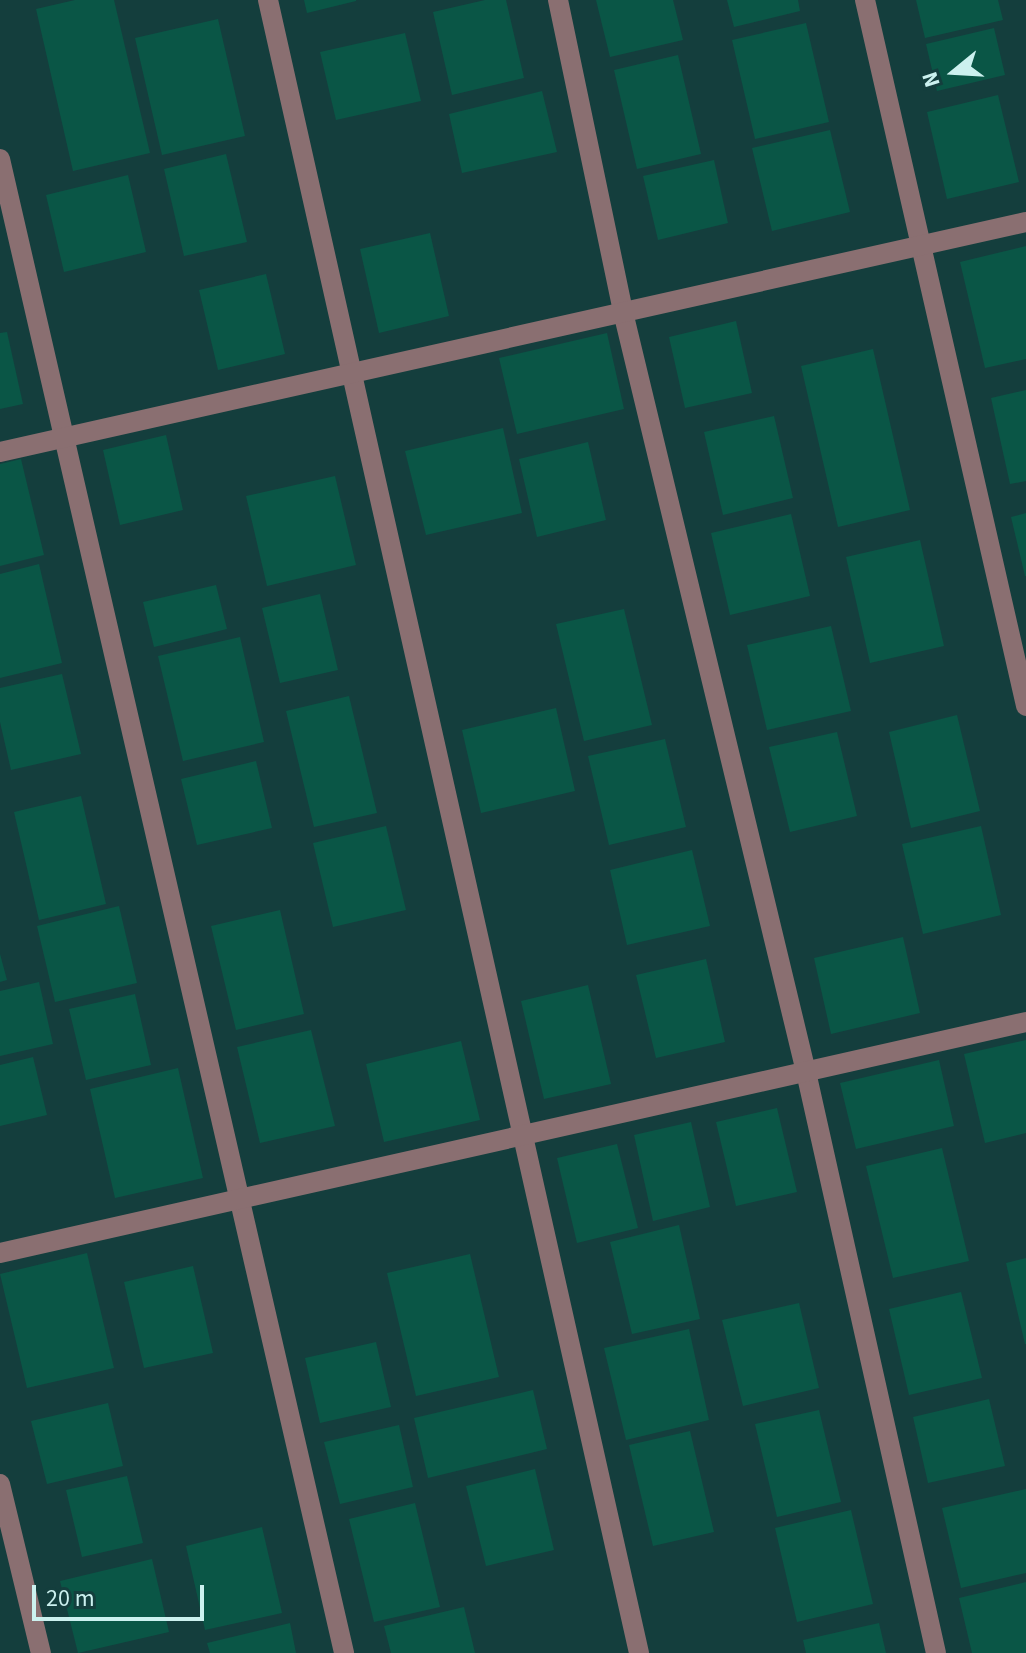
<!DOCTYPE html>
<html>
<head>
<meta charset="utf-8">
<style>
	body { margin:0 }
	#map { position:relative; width:1026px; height:1653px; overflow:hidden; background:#143e3d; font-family:"Source Sans 3",sans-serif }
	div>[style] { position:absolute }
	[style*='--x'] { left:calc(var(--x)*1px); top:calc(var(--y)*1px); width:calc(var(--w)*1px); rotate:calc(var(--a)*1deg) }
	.building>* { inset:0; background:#0a5646 }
	.minor>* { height:20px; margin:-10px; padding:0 10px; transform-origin:10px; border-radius:10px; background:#8a6f71 }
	span { translate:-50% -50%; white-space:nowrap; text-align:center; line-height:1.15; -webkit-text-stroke:6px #143e3d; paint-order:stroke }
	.north { position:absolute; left:914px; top:32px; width:80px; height:80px; -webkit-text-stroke:6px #143e3d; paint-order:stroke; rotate:252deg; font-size:22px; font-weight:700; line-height:32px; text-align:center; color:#ccf1ef }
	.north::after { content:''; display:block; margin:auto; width:28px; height:36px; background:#ccf1ef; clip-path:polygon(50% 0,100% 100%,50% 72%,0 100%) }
	.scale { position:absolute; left:32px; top:1585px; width:172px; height:36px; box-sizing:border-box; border:4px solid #ccf1ef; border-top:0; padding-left:10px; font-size:24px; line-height:28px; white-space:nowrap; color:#ccf1ef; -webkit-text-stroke:6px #143e3d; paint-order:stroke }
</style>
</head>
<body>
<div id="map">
	<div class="building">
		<i style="clip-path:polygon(75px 0,114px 0,150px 153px,73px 171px,36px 9px)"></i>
		<i style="clip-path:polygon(304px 0,356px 0,356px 1px,307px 13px)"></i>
		<i style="clip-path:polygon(485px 0,506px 0,524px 78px,452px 95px,433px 12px)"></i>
		<i style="clip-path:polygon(596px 0,673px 0,683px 40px,610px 57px)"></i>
		<i style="clip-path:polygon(727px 0,798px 0,800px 11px,734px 27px)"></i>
		<i style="clip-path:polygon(916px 0,998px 0,1003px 20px,925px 38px)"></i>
		<i style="clip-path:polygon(218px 19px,245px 136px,162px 155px,135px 38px)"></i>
		<i style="clip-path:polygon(806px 23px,829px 122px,755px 139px,732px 40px)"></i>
		<i style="clip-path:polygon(994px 28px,1005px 75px,937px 91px,926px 44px)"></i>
		<i style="clip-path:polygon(405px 33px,421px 101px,336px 120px,320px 52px)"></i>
		<i style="clip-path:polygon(678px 55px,701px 154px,637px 169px,614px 70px)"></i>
		<i style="clip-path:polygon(542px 91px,557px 152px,462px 173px,449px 114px)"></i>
		<i style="clip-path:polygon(998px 95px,1019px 182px,947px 199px,927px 112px)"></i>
		<i style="clip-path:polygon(830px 130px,850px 212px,772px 231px,752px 148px)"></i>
		<i style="clip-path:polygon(226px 154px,247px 242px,184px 256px,164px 169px)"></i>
		<i style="clip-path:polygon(714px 160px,728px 223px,658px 240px,643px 176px)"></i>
		<i style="clip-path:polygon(128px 175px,146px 252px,64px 272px,46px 195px)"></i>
		<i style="clip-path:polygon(430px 233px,449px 316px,379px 333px,360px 249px)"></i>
		<i style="clip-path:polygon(1026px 246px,1026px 359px,985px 368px,960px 262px)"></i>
		<i style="clip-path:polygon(266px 274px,285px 354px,218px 370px,199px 290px)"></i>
		<i style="clip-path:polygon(736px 321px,752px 393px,685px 408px,669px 337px)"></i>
		<i style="clip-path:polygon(7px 332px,23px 404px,0 409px,0 333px)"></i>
		<i style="clip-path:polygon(607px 333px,624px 409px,517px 434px,499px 358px)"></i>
		<i style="clip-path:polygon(873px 349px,910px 510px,838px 527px,801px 366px)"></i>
		<i style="clip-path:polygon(1026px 390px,1026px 481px,1010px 484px,991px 398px)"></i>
		<i style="clip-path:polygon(774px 416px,793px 498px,723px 515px,704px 432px)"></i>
		<i style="clip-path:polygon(503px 428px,522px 513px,426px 535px,405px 451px)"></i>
		<i style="clip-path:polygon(166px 435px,183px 510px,120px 525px,103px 450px)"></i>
		<i style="clip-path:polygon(588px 442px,606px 520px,537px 537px,519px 459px)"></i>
		<i style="clip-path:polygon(21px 459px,44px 555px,0 566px,0 464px)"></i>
		<i style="clip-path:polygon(335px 476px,356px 565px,267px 586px,246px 496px)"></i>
		<i style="clip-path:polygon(1026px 513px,1026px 576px,1025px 576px,1011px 517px)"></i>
		<i style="clip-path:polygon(791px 514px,810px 596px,730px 615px,711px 533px)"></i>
		<i style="clip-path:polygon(920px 540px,944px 646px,870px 663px,846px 557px)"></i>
		<i style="clip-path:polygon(39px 564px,62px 663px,0 678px,0 574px)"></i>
		<i style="clip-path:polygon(216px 585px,227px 629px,154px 647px,143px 602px)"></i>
		<i style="clip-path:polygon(320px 594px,338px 670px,280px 683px,262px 608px)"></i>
		<i style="clip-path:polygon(624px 609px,652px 725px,584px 741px,556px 624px)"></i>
		<i style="clip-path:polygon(831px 626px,851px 711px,767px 730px,747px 645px)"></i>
		<i style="clip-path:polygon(240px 637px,264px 742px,183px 761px,158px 656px)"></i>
		<i style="clip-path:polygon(62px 674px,81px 754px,11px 770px,0 722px,0 688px)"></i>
		<i style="clip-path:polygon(349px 696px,377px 813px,314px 827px,286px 711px)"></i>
		<i style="clip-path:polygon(556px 708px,575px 791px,481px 813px,462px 730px)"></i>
		<i style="clip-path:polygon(957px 715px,980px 811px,911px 828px,889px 732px)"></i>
		<i style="clip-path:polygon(837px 732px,857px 816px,790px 832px,769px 747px)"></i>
		<i style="clip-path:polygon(665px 739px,686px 827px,609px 845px,588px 756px)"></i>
		<i style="clip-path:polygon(256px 761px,272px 828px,197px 845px,181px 779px)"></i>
		<i style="clip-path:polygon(81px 796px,106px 904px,39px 920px,14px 812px)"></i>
		<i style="clip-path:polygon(386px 826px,406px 910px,333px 927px,313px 843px)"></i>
		<i style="clip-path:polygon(981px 826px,1001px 915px,923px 934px,902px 844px)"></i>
		<i style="clip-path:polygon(692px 850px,710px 926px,627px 945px,610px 870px)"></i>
		<i style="clip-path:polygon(119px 906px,137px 983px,55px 1002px,37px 926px)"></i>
		<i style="clip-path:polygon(280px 910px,304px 1014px,236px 1030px,211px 926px)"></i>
		<i style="clip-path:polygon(903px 937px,920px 1013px,831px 1034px,814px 958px)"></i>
		<i style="clip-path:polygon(0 954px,7px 980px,0 982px)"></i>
		<i style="clip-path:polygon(706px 959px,725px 1042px,656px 1058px,636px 975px)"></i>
		<i style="clip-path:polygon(39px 982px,53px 1044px,0 1056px,0 991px)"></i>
		<i style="clip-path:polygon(588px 985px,611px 1084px,544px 1099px,521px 1001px)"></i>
		<i style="clip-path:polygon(135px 994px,151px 1065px,86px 1080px,69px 1009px)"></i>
		<i style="clip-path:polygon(311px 1030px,335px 1126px,260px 1143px,237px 1047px)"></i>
		<i style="clip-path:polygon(1026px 1040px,1026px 1133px,985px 1143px,964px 1054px)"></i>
		<i style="clip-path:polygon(461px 1041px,480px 1120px,384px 1142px,366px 1064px)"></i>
		<i style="clip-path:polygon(33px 1057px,47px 1115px,0 1126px,0 1065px)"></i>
		<i style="clip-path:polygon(939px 1060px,954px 1126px,856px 1149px,840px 1083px)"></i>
		<i style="clip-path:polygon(178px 1068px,203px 1178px,115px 1198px,90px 1089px)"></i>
		<i style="clip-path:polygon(777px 1108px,797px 1192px,736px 1206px,716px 1122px)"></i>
		<i style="clip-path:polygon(691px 1122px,710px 1207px,653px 1221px,634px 1135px)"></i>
		<i style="clip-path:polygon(617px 1144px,638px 1228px,577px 1243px,557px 1158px)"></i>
		<i style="clip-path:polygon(942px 1148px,969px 1261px,893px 1278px,866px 1166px)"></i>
		<i style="clip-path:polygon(679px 1225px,700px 1319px,632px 1334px,610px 1242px)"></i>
		<i style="clip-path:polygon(87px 1253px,114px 1368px,27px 1388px,0 1274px)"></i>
		<i style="clip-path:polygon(470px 1254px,499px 1377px,416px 1396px,387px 1273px)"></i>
		<i style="clip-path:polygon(1026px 1258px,1026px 1344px,1025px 1344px,1006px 1263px)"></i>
		<i style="clip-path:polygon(193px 1266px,213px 1353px,144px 1368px,124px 1282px)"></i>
		<i style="clip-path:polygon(961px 1292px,982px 1378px,909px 1395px,889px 1309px)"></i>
		<i style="clip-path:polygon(799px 1303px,819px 1388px,743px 1406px,722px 1320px)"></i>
		<i style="clip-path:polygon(689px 1329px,709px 1420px,626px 1440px,604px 1348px)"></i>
		<i style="clip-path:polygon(376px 1342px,391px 1407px,320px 1423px,305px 1358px)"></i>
		<i style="clip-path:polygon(533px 1390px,547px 1449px,428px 1478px,414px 1418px)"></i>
		<i style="clip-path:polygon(989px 1399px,1005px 1466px,928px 1483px,913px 1417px)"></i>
		<i style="clip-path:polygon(108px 1403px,123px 1466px,47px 1484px,31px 1421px)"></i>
		<i style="clip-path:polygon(819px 1410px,841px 1502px,777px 1517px,755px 1424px)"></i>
		<i style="clip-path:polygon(399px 1425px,413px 1487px,340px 1504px,324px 1442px)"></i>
		<i style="clip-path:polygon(690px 1431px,714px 1532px,653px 1546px,629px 1445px)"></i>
		<i style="clip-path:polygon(535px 1469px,554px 1550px,486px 1566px,466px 1486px)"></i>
		<i style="clip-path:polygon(127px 1476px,143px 1543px,82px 1557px,66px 1490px)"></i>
		<i style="clip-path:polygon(1026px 1489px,1026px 1573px,961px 1588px,942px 1508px)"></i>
		<i style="clip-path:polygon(415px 1503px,440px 1607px,374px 1622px,349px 1519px)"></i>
		<i style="clip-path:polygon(851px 1510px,873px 1604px,797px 1622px,775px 1528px)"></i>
		<i style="clip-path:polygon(262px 1527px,282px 1613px,205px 1630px,186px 1546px)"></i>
		<i style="clip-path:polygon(152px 1559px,169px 1632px,78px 1653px,60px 1581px)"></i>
		<i style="clip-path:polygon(1026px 1582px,1026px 1653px,972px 1653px,959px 1598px)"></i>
		<i style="clip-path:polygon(464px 1607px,475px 1653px,391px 1653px,384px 1626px)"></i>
		<i style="clip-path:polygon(290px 1623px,296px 1653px,210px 1653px,207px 1643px)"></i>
		<i style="clip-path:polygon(879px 1623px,886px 1653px,806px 1653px,803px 1640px)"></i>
	</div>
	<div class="minor">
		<i style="--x:268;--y:0;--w:1694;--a:77.35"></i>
		<i style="--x:558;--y:0;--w:319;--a:78.2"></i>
		<i style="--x:623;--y:312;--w:782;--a:76.46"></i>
		<i style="--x:806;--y:1072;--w:595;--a:77.39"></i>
		<i style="--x:865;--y:0;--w:724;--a:77.15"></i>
		<i style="--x:0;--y:159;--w:1533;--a:77.03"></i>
		<i style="--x:0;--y:452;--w:1051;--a:-12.64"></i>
		<i style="--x:0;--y:1253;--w:1052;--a:-12.69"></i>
		<i style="--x:0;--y:1484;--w:174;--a:76.4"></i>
	</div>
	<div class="north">N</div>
	<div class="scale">20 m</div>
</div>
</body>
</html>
